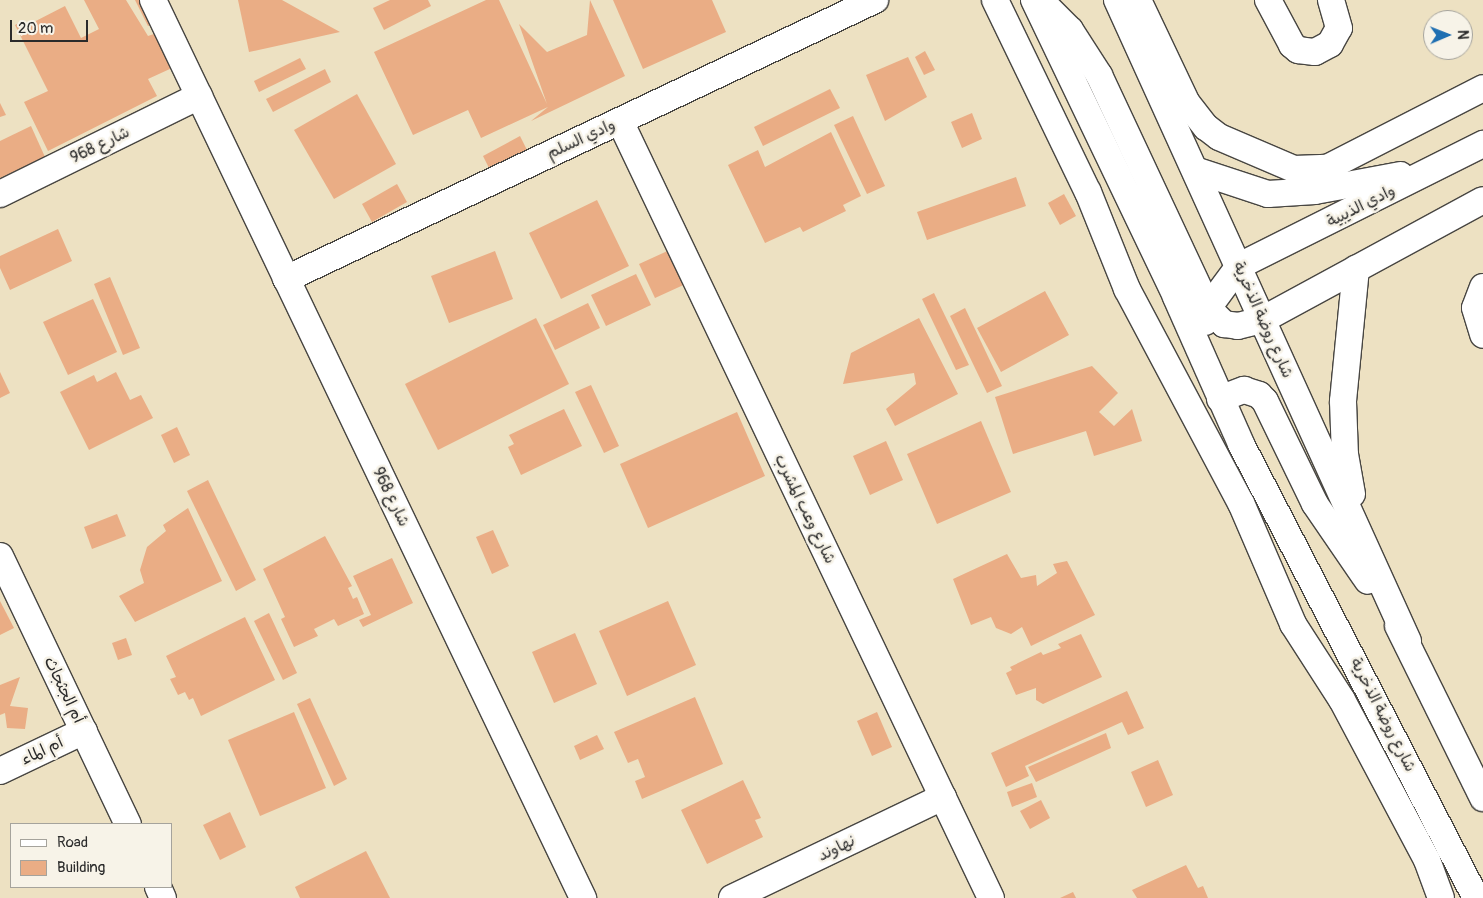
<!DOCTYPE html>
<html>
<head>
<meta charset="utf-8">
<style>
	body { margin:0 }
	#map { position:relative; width:1483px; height:898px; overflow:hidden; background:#ede1c2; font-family:Pangolin,"Playpen Sans Arabic",sans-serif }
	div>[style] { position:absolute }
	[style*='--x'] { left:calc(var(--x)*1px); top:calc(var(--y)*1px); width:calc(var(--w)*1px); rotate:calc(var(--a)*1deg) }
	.building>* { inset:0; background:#eaad85 }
	.roads { filter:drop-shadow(1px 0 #484642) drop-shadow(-1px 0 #484642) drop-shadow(0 1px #484642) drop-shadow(0 -1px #484642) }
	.minor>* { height:26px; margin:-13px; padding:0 13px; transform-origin:13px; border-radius:13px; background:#fff }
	span { translate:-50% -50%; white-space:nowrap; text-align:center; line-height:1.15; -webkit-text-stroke:5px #f7f3e8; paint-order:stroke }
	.street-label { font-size:16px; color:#2b2b2b }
	.legend { position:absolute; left:10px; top:823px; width:162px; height:65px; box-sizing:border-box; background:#f7f3e8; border:1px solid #a5a39c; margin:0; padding:6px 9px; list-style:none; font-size:15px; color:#2b2b2b }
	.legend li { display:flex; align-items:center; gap:10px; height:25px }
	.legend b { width:25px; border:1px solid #a5a39c }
	.north { position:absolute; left:1423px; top:10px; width:50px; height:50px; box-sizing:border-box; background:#f7f3e8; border:1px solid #a5a39c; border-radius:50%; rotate:89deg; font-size:14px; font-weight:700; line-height:20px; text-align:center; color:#2b2b2b }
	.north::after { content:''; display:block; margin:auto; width:18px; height:22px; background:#1f6fb2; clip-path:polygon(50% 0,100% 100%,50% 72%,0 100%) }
	.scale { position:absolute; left:10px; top:20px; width:78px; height:22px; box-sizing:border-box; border:2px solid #2b2b2b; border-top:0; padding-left:6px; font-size:15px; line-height:18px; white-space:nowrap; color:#2b2b2b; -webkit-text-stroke:4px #f7f3e8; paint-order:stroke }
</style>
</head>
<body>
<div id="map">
	<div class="building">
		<i style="clip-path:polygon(84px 0,126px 0,148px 36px,154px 34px,172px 68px,148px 79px,157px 96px,48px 151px,24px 102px,48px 91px,15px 25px,24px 20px,26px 26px,65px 6px,81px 38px,99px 29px)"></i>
		<i style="clip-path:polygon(135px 0,147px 0,158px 21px,148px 26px)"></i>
		<i style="clip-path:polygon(238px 0,282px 0,340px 32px,249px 52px)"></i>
		<i style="clip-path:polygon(390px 0,428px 0,431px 6px,384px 30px,373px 8px)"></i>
		<i style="clip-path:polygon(486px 0,499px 0,547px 104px,519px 24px,547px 52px,587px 35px,590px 0,625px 76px,531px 121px,548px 107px,481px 138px,468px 110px,413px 135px,374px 52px)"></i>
		<i style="clip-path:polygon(613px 0,712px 0,726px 32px,643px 69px)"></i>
		<i style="clip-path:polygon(925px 51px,935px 70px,924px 75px,915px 57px)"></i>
		<i style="clip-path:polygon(908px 57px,927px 97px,885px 121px,866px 75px)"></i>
		<i style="clip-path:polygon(300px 58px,306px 69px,259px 92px,254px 81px)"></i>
		<i style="clip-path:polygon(325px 69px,331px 82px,273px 112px,266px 99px)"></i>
		<i style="clip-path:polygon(830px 89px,840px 108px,763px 146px,754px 127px)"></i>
		<i style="clip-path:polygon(357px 94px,396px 164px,334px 199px,294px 130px)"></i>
		<i style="clip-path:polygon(0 103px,6px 115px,0 117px)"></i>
		<i style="clip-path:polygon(972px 113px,982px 139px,962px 148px,951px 122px)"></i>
		<i style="clip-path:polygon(853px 116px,885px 186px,867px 194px,834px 125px)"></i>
		<i style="clip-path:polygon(31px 126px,45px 157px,0 178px,0 141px)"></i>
		<i style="clip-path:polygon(831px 132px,861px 196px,843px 205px,846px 211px,803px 232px,800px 227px,765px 243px,728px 165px,758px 150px,765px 167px)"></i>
		<i style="clip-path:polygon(520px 136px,529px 154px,492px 174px,483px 156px)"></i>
		<i style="clip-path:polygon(1016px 177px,1026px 206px,927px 240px,917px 212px)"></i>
		<i style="clip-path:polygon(397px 184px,407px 202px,372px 222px,362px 204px)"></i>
		<i style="clip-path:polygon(1064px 194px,1076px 216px,1060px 225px,1048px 203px)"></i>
		<i style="clip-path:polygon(597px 200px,629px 266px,561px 299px,529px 233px)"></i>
		<i style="clip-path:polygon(58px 229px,72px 261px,10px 290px,0 268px,0 256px)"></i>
		<i style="clip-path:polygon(674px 248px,690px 282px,655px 298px,639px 264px)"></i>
		<i style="clip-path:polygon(495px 251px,513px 299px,449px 323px,431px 276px)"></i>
		<i style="clip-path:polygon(636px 274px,651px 305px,606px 326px,591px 295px)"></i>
		<i style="clip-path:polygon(110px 277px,140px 348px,123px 355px,94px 284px)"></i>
		<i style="clip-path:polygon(1045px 291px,1069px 335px,1001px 372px,977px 328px)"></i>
		<i style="clip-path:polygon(934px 293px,969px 365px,956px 370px,922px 299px)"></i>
		<i style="clip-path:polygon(93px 299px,117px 352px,68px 375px,43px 322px)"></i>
		<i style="clip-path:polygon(588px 303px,600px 328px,555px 350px,543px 325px)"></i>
		<i style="clip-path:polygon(965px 308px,1002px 386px,987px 393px,950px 316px)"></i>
		<i style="clip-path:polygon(536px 318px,569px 384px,438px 450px,405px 384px)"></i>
		<i style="clip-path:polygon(919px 318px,958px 394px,895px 426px,886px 409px,916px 384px,914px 373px,843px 384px,851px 353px)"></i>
		<i style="clip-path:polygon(1092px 366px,1118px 393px,1099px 412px,1114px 426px,1132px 409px,1142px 441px,1094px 456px,1086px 431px,1013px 454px,995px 397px)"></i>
		<i style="clip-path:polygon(0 372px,10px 393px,0 398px)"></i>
		<i style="clip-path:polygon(116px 372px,130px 400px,141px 395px,153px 418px,89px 450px,60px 392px,94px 375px,97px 382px)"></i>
		<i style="clip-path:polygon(591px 385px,619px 446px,604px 453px,575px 392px)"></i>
		<i style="clip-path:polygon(564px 409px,582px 446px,521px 475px,508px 447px,514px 444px,509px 435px)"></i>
		<i style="clip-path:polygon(737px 412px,765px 476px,648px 528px,620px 464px)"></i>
		<i style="clip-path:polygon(981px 421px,1011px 492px,937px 524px,907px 454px)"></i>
		<i style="clip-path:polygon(177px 427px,190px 455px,174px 463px,161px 435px)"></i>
		<i style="clip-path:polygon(886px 441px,903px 480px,870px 495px,853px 456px)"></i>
		<i style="clip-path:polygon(208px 480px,256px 580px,236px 591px,187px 491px)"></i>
		<i style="clip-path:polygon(188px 508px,222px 581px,135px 622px,119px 596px,144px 583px,140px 570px,147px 547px,166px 531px,163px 525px)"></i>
		<i style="clip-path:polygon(117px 514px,126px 536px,92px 549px,84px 527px)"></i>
		<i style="clip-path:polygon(493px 530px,509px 566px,492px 574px,476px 537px)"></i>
		<i style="clip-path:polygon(325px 536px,352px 586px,348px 588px,353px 599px,357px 597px,364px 614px,338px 626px,334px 619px,314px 629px,318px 636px,294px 647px,281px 619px,285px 617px,263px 569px)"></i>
		<i style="clip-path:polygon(1007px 554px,1021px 578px,1036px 575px,1037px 586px,1057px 573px,1053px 564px,1067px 561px,1095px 615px,1031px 646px,1022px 627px,1011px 634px,996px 628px,991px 617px,971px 625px,953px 579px)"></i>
		<i style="clip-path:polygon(392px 558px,413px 603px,363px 627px,359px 620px,371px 615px,353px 576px)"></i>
		<i style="clip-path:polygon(0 601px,14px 628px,0 635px)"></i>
		<i style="clip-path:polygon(668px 601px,696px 665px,627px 696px,599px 631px)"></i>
		<i style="clip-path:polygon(269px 613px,297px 673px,283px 680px,254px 621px)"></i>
		<i style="clip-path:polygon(245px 617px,275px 680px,201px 716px,193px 698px,189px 700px,185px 692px,178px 695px,170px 679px,176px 677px,166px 656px)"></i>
		<i style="clip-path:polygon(575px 633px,597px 684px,554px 703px,532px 652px)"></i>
		<i style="clip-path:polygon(1081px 634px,1102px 677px,1043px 704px,1036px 700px,1036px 688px,1016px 695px,1006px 673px,1012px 670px,1010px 667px,1041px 652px,1043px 655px,1061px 648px,1058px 644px)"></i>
		<i style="clip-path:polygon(126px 638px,132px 655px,118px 660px,112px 643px)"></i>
		<i style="clip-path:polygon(20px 677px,10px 706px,28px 708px,25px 729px,7px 728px,5px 713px,0 715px,0 685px)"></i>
		<i style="clip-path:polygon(1127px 691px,1144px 728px,1128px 735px,1122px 722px,1025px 766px,1029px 776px,1006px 787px,991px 753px)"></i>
		<i style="clip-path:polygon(695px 697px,723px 764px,642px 799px,635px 781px,645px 777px,638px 759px,628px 763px,614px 732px)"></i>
		<i style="clip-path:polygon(310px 698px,347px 779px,334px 786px,297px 704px)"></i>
		<i style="clip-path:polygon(294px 712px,326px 788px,260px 816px,228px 740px)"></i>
		<i style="clip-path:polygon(877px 712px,892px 747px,872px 756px,857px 721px)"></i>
		<i style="clip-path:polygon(1106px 733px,1111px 748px,1036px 782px,1028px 767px)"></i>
		<i style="clip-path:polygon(597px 735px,604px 749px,580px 760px,574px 746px)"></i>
		<i style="clip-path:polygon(1158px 760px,1173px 795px,1146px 807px,1131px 772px)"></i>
		<i style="clip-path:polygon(743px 780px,761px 818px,755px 820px,763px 837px,707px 864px,681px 810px)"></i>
		<i style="clip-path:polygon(1032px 783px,1037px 797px,1012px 807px,1007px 792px)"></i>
		<i style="clip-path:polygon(1041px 800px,1050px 818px,1030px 829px,1020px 811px)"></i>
		<i style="clip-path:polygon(230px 812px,246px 847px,220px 860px,203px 825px)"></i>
		<i style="clip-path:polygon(366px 851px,390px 898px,300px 898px,295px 887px)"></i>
		<i style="clip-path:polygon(1186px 865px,1198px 888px,1203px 886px,1208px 898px,1137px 898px,1132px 890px)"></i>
		<i style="clip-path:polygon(1073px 892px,1076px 898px,1060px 898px)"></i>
	</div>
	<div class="roads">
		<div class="minor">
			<i style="--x:153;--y:0;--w:996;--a:64.41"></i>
			<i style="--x:995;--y:0;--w:213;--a:64.2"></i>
			<i style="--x:1088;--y:192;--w:105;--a:68.1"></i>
			<i style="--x:1127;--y:289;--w:242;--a:62"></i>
			<i style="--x:1241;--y:503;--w:132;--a:66.7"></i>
			<i style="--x:1293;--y:624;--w:90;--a:57.2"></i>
			<i style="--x:1342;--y:700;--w:181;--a:62"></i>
			<i style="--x:1427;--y:860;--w:40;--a:69.8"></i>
			<i style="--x:1034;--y:0;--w:329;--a:64.4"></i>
			<i style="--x:1176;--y:297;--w:161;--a:66.1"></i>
			<i style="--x:1241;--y:444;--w:511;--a:62.63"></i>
			<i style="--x:1117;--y:0;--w:704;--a:65.58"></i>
			<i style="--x:1138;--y:0;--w:114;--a:64.6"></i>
			<i style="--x:1187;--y:103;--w:31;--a:52"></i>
			<i style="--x:1206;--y:127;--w:16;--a:38"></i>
			<i style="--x:1219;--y:137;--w:82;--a:23.1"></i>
			<i style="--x:1294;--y:169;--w:33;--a:-2"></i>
			<i style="--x:1327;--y:168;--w:175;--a:-27.1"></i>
			<i style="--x:1268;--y:0;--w:51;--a:61.9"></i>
			<i style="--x:1292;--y:45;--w:8;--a:40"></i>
			<i style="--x:1298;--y:50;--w:17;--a:7"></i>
			<i style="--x:1315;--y:52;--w:17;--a:-28"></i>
			<i style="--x:1330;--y:44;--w:18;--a:-61"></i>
			<i style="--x:1339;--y:28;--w:29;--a:-106"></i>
			<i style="--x:1041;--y:1;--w:41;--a:45"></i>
			<i style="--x:1070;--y:30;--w:54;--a:57.2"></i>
			<i style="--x:1099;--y:75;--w:257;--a:64.9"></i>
			<i style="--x:1208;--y:308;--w:23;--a:45"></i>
			<i style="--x:1224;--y:324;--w:14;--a:8"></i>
			<i style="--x:1238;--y:326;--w:25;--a:-14"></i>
			<i style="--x:1262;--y:320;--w:251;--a:-28.5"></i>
			<i style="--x:620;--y:121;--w:861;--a:64.48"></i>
			<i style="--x:1195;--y:170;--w:77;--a:18.2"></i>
			<i style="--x:1268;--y:194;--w:47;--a:-3.7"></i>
			<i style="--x:1315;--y:191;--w:87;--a:-10.5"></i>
			<i style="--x:0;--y:194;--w:222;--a:-26.2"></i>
			<i style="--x:286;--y:279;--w:652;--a:-25.35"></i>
			<i style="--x:1483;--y:287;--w:22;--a:111"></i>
			<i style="--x:1475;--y:308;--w:28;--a:73"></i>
			<i style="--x:1205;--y:322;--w:14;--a:-78"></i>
			<i style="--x:1208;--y:308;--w:52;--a:-53.6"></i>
			<i style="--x:1239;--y:266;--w:273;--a:-26.6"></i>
			<i style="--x:1220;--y:399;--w:26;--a:-21"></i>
			<i style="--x:1244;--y:390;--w:16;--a:18"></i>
			<i style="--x:1259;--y:395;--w:8;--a:45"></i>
			<i style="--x:1265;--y:401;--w:114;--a:64.1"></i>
			<i style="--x:1315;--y:504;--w:93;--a:55.5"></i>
			<i style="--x:1352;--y:494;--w:39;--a:-100"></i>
			<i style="--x:1345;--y:456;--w:55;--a:-92.1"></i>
			<i style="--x:1343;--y:401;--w:133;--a:-84.4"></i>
			<i style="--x:0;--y:556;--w:297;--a:64.5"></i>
			<i style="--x:1398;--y:626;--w:192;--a:63.7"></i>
			<i style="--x:0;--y:771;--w:93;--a:-25.5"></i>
			<i style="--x:158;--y:887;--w:12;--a:66"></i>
			<i style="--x:732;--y:898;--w:234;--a:-25.6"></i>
		</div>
	</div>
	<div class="street-label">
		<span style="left:581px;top:139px;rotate:-25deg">وادي السلم</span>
		<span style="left:100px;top:145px;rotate:-26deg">شارع 968</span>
		<span style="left:1361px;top:206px;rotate:-27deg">وادي الذيبية</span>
		<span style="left:1263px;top:320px;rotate:66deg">شارع روضة الذخرية</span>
		<span style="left:391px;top:497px;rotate:64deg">شارع 968</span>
		<span style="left:805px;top:509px;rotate:64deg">شارع وعب المشرب</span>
		<span style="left:64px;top:690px;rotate:64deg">أم الجثجاث</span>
		<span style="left:1383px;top:715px;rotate:63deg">شارع روضة الذخرية</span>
		<span style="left:42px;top:751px;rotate:-26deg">أم الماء</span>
		<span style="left:837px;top:848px;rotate:-26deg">نهاوند</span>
	</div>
	<ul class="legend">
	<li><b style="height:6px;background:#fff"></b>Road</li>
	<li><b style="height:14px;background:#eaad85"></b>Building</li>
	</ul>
	<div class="north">N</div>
	<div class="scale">20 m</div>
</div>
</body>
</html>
